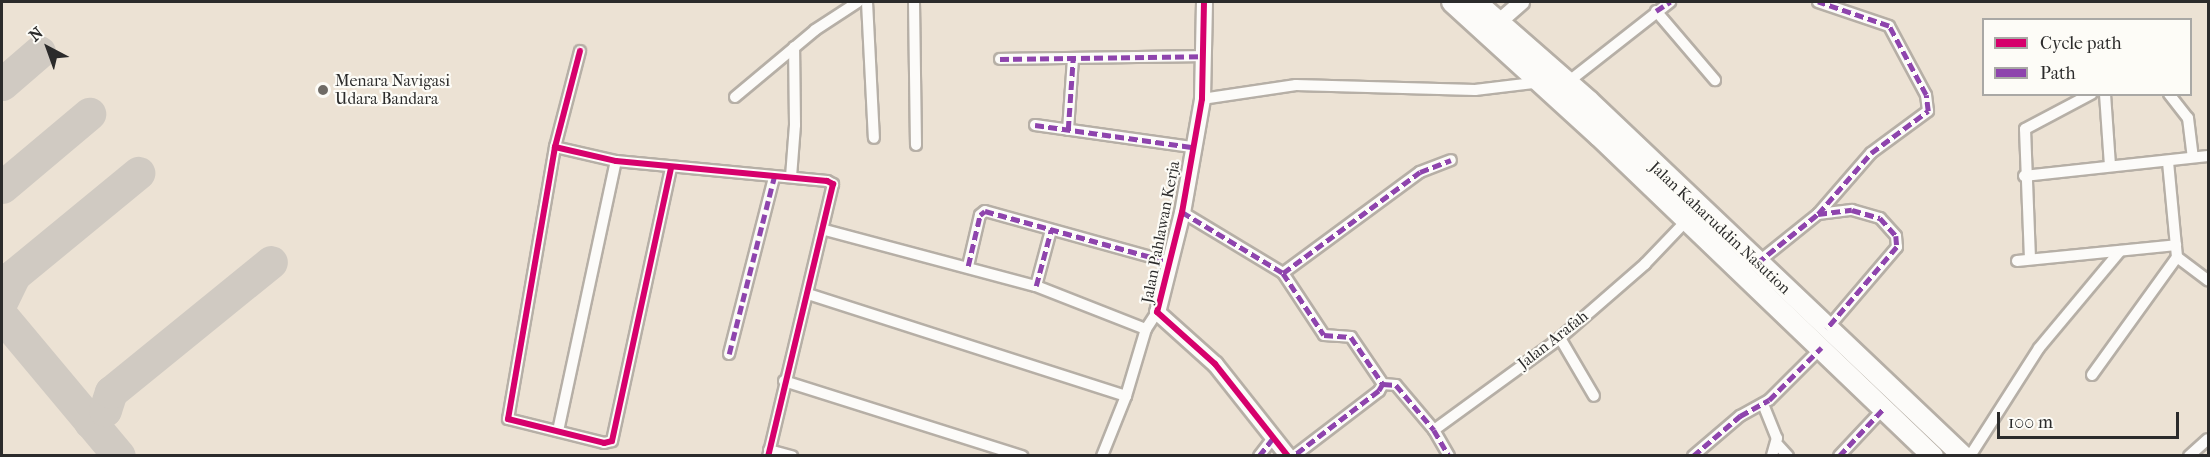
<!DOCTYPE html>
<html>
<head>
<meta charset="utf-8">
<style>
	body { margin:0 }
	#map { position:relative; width:2210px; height:457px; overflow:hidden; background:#ece2d4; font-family:"IM FELL French Canon",serif }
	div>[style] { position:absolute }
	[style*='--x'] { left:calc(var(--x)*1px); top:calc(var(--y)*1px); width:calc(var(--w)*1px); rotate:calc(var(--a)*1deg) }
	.taxiway>* { height:33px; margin:-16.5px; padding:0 16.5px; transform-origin:16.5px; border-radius:16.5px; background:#d0cac2 }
	.roads { filter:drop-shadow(2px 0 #b6afa6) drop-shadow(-2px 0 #b6afa6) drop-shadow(0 2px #b6afa6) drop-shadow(0 -2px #b6afa6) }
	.street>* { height:10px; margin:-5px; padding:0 5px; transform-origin:5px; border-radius:5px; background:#fcfbf9 }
	.secondary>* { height:15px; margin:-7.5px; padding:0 7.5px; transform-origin:7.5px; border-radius:7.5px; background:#fcfbf9 }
	.highway>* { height:20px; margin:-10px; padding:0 10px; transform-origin:10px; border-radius:10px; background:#fcfbf9 }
	.quiet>* { height:4.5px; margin-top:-2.25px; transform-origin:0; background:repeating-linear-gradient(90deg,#8e44ad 0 9px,transparent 0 13.5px) }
	.cycleway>* { height:6px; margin:-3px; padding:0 3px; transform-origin:3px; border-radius:3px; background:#d6006c }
	.dots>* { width:16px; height:16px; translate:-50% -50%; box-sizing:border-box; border:3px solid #fdfcf7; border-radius:50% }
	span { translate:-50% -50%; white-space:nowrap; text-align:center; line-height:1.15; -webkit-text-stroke:4.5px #fdfcf7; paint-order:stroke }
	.poi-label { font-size:16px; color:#2b2b2b }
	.left { translate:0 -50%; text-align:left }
	.street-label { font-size:16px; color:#2b2b2b }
	.frame { position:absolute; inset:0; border:3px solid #2b2b2b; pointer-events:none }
	.legend { position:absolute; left:1982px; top:18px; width:210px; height:78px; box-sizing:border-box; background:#fdfcf7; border:2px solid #a9a8a5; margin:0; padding:8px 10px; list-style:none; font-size:18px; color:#2b2b2b }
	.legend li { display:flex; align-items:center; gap:12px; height:30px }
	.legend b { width:30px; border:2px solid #a9a8a5 }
	.north { position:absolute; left:18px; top:18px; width:60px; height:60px; -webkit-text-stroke:4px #fdfcf7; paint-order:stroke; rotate:319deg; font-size:16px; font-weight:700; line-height:24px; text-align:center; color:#2b2b2b }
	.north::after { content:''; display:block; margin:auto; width:21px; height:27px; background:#2b2b2b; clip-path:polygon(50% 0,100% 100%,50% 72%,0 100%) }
	.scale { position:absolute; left:1997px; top:412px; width:182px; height:27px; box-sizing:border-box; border:3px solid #2b2b2b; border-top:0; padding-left:8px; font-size:18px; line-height:21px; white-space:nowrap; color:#2b2b2b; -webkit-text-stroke:4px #fdfcf7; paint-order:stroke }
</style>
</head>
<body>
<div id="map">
	<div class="taxiway">
		<i style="--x:2;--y:84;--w:49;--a:-40.9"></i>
		<i style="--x:2;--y:187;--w:114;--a:-40"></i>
		<i style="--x:2;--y:300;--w:28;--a:-64"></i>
		<i style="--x:14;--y:275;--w:161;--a:-39.4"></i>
		<i style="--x:2;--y:316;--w:182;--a:50.1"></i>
		<i style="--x:90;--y:422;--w:19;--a:-39"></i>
		<i style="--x:105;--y:410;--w:19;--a:-72"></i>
		<i style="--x:111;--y:392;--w:206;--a:-39.1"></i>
	</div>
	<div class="roads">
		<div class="street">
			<i style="--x:867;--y:2;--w:136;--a:87.1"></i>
			<i style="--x:914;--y:2;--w:143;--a:89.2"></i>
			<i style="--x:1656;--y:11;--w:91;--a:49.5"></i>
			<i style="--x:580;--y:51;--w:99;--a:104.6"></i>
			<i style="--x:555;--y:147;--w:276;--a:99.8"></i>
			<i style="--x:508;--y:419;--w:99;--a:14"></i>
			<i style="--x:604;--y:443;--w:8;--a:-14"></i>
			<i style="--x:612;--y:441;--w:280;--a:-77.8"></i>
			<i style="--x:1000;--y:59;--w:203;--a:-0.8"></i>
			<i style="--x:1568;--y:82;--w:130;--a:-38.1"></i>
			<i style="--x:2105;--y:94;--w:71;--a:86"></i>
			<i style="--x:2169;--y:94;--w:31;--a:52"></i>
			<i style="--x:2188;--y:118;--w:39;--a:83"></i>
			<i style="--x:735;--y:97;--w:104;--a:-39.9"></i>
			<i style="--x:815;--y:30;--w:51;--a:-33.1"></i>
			<i style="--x:1202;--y:99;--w:95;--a:-8.5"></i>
			<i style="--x:1296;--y:85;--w:179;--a:1.6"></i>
			<i style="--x:1475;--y:90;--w:67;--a:-6.8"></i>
			<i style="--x:1035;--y:125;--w:158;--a:8"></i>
			<i style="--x:1068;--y:130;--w:71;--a:-86"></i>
			<i style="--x:555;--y:147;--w:63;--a:12.9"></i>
			<i style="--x:616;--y:161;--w:212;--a:5.4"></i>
			<i style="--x:827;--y:181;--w:7;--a:27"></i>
			<i style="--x:833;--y:184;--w:280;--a:103.4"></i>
			<i style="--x:2024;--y:176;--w:185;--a:-6.2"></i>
			<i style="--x:791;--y:177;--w:52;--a:-85.6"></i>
			<i style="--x:795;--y:125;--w:78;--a:-90.7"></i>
			<i style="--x:1182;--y:212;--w:118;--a:31.1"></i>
			<i style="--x:1283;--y:273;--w:170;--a:-36.4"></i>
			<i style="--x:1420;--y:172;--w:33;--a:-21"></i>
			<i style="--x:1818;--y:214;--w:34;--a:-7"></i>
			<i style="--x:1852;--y:210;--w:29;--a:16"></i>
			<i style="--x:1880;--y:218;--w:24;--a:48"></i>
			<i style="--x:1896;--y:236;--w:11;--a:85"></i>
			<i style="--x:1897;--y:247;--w:108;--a:130.5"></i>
			<i style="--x:825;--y:230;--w:218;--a:14.9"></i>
			<i style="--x:1036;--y:286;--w:118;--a:21.4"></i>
			<i style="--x:2177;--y:257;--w:39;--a:37"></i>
			<i style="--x:2030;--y:259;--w:130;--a:-92.2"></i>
			<i style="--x:2025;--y:129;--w:75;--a:-27.9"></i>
			<i style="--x:2017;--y:261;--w:160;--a:-5.7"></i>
			<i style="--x:1757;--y:263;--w:78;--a:-38.8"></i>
			<i style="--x:1818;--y:214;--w:81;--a:-49"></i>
			<i style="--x:1871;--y:153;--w:71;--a:-36.4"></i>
			<i style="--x:1928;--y:111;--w:16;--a:-97"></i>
			<i style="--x:1926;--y:95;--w:78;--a:-118.2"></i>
			<i style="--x:1889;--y:26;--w:75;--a:-161.3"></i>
			<i style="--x:968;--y:266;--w:52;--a:-76.8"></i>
			<i style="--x:980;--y:215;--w:6;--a:-39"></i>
			<i style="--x:985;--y:211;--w:191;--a:15.5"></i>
			<i style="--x:1283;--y:273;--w:74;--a:56.5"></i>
			<i style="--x:1324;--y:335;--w:27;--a:4"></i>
			<i style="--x:1351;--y:337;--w:57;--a:55.8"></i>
			<i style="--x:1383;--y:384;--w:8;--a:120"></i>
			<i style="--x:1379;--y:391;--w:107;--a:142.6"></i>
			<i style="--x:1036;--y:286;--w:58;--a:-75"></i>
			<i style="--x:808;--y:294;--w:334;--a:17.8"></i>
			<i style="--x:1560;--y:338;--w:67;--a:59.6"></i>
			<i style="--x:729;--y:354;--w:182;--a:-75.7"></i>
			<i style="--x:2092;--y:375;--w:145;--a:-54.2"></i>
			<i style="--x:2177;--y:257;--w:95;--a:-95.4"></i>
			<i style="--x:784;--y:381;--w:250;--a:17.5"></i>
			<i style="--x:1383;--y:384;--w:13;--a:4"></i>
			<i style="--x:1396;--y:385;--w:59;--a:49.8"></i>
			<i style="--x:1434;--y:430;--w:30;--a:60"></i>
			<i style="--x:1763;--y:404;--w:37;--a:68"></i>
			<i style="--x:1777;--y:438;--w:19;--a:106"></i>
			<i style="--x:1434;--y:430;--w:156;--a:-36.1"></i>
			<i style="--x:1560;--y:338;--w:113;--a:-41"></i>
			<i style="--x:1645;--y:264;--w:61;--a:-46.3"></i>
			<i style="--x:558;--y:431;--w:276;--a:-77.9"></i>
			<i style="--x:1778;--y:445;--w:15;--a:48"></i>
			<i style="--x:769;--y:450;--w:24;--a:15"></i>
			<i style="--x:1102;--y:456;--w:65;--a:-68.2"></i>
			<i style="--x:1126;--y:396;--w:70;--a:-73.4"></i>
			<i style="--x:1146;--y:329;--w:20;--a:-57"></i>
			<i style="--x:1259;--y:456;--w:23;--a:-52"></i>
			<i style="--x:1693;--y:456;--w:62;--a:-40.4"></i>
			<i style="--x:1740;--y:416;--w:33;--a:-29"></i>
			<i style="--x:1769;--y:400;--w:74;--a:-45"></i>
			<i style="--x:1839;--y:456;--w:67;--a:-46.8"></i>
			<i style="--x:1970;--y:456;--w:128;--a:-57.4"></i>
			<i style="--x:2039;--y:348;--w:126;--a:-50.1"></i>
			<i style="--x:2189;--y:456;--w:25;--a:-42"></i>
		</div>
		<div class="secondary">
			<i style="--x:1204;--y:2;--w:97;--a:91.2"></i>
			<i style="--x:1202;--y:99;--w:115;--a:100"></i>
			<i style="--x:1182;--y:212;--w:103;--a:104"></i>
			<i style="--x:1157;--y:312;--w:78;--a:41.9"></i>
			<i style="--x:1215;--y:364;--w:117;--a:51.6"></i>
			<i style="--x:1500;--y:20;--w:28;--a:-41"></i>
		</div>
		<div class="highway">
			<i style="--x:1452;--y:2;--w:199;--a:42.4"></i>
			<i style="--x:1599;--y:136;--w:463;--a:43.8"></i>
			<i style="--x:1476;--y:2;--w:150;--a:41.2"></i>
			<i style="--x:1589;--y:101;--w:516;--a:43.51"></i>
		</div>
	</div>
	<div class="quiet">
		<i style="--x:1656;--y:11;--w:17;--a:-33"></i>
		<i style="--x:1000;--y:59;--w:203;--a:-0.8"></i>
		<i style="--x:1035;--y:125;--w:158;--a:8"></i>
		<i style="--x:1068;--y:130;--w:71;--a:-86"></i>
		<i style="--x:1182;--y:212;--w:118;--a:31.1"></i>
		<i style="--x:1283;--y:273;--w:170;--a:-36.4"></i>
		<i style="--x:1420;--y:172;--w:33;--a:-21"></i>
		<i style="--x:1818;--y:214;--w:34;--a:-7"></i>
		<i style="--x:1852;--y:210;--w:29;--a:16"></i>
		<i style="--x:1880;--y:218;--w:24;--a:48"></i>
		<i style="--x:1896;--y:236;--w:11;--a:85"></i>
		<i style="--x:1897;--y:247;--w:108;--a:130.5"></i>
		<i style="--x:1757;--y:263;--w:78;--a:-38.8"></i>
		<i style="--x:1818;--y:214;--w:81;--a:-49"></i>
		<i style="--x:1871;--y:153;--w:71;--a:-36.4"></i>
		<i style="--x:1928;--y:111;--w:16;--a:-97"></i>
		<i style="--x:1926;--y:95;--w:78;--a:-118.2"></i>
		<i style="--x:1889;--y:26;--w:75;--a:-161.3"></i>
		<i style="--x:968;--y:266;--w:52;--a:-76.8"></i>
		<i style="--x:980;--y:215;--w:6;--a:-39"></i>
		<i style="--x:985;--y:211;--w:191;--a:15.5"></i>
		<i style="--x:1283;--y:273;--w:74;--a:56.5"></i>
		<i style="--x:1324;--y:335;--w:27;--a:4"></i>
		<i style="--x:1351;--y:337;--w:57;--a:55.8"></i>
		<i style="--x:1383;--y:384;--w:8;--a:120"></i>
		<i style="--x:1379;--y:391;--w:107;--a:142.6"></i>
		<i style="--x:1036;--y:286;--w:58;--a:-75"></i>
		<i style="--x:729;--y:354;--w:182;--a:-75.7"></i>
		<i style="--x:1383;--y:384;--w:13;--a:4"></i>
		<i style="--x:1396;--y:385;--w:59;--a:49.8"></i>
		<i style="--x:1434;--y:430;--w:30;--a:60"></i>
		<i style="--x:1259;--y:456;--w:23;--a:-52"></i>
		<i style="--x:1693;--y:456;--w:62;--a:-40.4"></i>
		<i style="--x:1740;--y:416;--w:33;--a:-29"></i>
		<i style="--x:1769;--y:400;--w:74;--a:-45"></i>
		<i style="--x:1839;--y:456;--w:67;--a:-46.8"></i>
	</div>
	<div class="cycleway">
		<i style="--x:1204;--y:2;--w:97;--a:91.2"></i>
		<i style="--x:1202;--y:99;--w:115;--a:100"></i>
		<i style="--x:1182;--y:212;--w:103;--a:104"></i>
		<i style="--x:1157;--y:312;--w:78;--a:41.9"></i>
		<i style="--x:1215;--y:364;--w:117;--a:51.6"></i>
		<i style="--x:580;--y:51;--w:99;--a:104.6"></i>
		<i style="--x:555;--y:147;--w:276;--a:99.8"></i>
		<i style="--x:508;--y:419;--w:99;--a:14"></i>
		<i style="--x:604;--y:443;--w:8;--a:-14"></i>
		<i style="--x:612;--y:441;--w:280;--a:-77.8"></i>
		<i style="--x:555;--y:147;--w:63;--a:12.9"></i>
		<i style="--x:616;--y:161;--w:212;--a:5.4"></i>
		<i style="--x:827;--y:181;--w:7;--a:27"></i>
		<i style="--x:833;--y:184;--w:280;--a:103.4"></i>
	</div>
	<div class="dots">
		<i style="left:323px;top:90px;background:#6f6b66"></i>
	</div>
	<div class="poi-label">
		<span class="left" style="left:335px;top:90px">Menara Navigasi<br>Udara Bandara</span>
	</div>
	<div class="street-label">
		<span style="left:1720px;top:228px;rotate:43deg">Jalan Kaharuddin Nasution</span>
		<span style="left:1161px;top:232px;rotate:-79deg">Jalan Pahlawan Kerja</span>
		<span style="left:1553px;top:340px;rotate:-38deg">Jalan Arafah</span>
	</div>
	<div class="frame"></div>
	<ul class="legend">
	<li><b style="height:8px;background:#d6006c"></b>Cycle path</li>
	<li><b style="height:8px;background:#8e44ad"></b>Path</li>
	</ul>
	<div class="north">N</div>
	<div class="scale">100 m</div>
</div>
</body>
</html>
